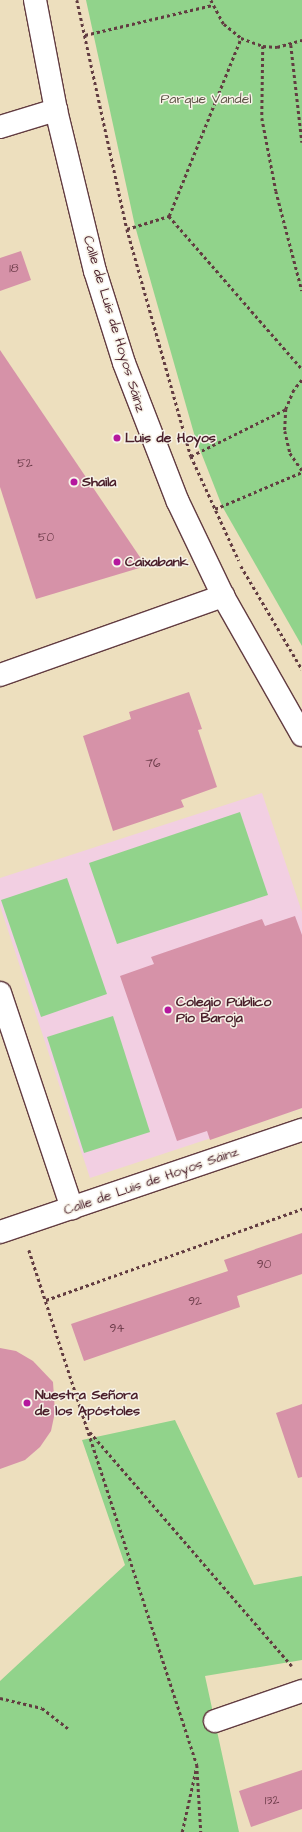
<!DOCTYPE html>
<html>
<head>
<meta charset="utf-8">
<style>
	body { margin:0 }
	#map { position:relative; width:302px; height:1832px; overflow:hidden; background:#eddfbe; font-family:"Architects Daughter",sans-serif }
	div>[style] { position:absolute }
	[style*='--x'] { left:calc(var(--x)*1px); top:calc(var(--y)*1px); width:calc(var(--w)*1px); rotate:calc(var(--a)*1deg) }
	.built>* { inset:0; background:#f2cfe2 }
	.green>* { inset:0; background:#91d38b }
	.building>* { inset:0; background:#d692a8 }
	.path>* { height:2.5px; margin-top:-1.25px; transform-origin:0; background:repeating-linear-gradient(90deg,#623c41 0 3px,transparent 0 6px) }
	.roads { filter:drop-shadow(1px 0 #623c41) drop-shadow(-1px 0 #623c41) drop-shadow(0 1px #623c41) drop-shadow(0 -1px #623c41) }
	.minor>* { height:22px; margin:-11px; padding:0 11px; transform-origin:11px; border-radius:11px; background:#fff }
	.dots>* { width:11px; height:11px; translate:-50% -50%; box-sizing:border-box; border:2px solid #f7f3e8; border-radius:50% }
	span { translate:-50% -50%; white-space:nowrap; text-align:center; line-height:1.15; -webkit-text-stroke:3px #f7f3e8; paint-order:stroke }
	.number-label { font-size:12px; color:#6d3c4a }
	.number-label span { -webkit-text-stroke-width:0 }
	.park-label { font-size:14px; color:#5f5548 }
	.street-label { font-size:14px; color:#4a1f2b }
	.poi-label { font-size:14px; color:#4a1f2b; font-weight:700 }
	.left { translate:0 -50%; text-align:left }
</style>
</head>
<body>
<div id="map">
	<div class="built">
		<i style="clip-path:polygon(262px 793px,302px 912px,302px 1108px,90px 1178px,0 906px,0 878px)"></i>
	</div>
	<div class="green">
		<i style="clip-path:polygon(86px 0,302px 0,302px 646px,222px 506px,195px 437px,135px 226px)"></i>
		<i style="clip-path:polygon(240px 812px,268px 895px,117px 944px,89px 863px)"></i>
		<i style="clip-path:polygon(67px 878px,107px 994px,41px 1017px,1px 900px)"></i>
		<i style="clip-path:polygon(113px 1016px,150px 1132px,84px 1153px,47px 1037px)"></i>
		<i style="clip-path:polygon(175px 1420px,254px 1585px,302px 1576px,302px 1660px,205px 1676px,239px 1832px,0 1832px,0 1681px,125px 1565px,82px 1440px)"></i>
	</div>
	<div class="building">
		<i style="clip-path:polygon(21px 251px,31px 280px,0 291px,0 258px)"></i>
		<i style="clip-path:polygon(0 350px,146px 566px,36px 599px,0 487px)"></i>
		<i style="clip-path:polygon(189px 692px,202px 729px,198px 730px,217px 787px,181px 800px,184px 807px,113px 831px,83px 736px,131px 719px,129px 712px)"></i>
		<i style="clip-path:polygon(295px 916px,302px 935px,302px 1108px,210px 1140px,207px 1131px,177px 1141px,120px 976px,154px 964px,151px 957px,262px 919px,265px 926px)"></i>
		<i style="clip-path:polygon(302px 1233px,302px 1274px,237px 1296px,240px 1307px,84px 1361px,71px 1324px,228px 1271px,224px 1260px)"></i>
		<i style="clip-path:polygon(0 1348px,16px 1351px,33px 1361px,53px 1382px,55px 1412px,51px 1431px,40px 1447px,25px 1460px,0 1469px)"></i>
		<i style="clip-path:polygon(302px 1404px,302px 1477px,298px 1478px,276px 1413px)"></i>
		<i style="clip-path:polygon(302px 1770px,302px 1809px,251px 1827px,239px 1791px)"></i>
	</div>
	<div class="path">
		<i style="--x:77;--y:0;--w:234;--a:77.7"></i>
		<i style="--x:127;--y:229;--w:236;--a:74.3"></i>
		<i style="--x:191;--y:456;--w:115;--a:65.4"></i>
		<i style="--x:211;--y:0;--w:27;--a:62"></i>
		<i style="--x:224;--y:24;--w:22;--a:39"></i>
		<i style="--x:241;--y:38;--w:23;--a:20"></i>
		<i style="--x:263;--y:46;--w:14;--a:4"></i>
		<i style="--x:277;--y:47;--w:26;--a:-16"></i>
		<i style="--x:85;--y:35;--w:131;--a:-13.2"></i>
		<i style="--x:291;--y:45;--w:98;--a:83.5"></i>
		<i style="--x:263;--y:46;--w:72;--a:90.8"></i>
		<i style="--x:262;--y:118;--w:74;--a:79.1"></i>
		<i style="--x:276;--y:191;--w:103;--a:75.4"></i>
		<i style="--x:169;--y:216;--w:203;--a:49"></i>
		<i style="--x:169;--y:216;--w:192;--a:-68"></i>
		<i style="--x:127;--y:229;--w:44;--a:-17.2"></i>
		<i style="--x:302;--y:380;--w:13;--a:129"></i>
		<i style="--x:294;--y:390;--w:21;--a:113"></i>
		<i style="--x:286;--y:409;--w:22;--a:93"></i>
		<i style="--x:285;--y:431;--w:23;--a:77"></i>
		<i style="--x:290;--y:453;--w:21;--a:55"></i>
		<i style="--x:191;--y:456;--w:106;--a:-26.3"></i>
		<i style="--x:215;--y:509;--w:95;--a:-23"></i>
		<i style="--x:241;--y:566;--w:120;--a:59.4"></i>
		<i style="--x:29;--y:1250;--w:542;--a:71.93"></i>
		<i style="--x:197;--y:1765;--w:67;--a:86.6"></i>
		<i style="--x:46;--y:1300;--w:272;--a:-19.6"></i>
		<i style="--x:90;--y:1432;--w:309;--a:49.2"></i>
		<i style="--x:0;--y:1698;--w:43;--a:13.4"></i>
		<i style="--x:42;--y:1708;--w:34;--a:38"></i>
		<i style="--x:182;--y:1832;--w:65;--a:-77.5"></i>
	</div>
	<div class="roads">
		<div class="minor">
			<i style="--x:35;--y:0;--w:112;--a:79.2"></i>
			<i style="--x:56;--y:110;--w:166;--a:76.4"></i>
			<i style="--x:95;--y:271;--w:96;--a:72.5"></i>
			<i style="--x:124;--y:363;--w:149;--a:68.8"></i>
			<i style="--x:178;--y:502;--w:104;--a:64.4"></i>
			<i style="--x:223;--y:596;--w:160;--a:60.4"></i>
			<i style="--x:0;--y:127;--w:59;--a:-16.9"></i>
			<i style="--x:0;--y:675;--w:237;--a:-19.5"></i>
			<i style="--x:0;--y:993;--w:227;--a:71.5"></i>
			<i style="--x:0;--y:1232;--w:319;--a:-18.7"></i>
			<i style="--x:215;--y:1721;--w:92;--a:-19"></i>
		</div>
	</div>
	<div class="dots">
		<i style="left:117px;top:438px;background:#b5179e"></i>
		<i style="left:74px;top:482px;background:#b5179e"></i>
		<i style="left:117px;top:562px;background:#b5179e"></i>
		<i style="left:168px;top:1010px;background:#b5179e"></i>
		<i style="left:27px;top:1403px;background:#b5179e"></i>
	</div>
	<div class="number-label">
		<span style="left:14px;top:269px">18</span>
		<span style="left:25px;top:464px">52</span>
		<span style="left:46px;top:538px">50</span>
		<span style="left:153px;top:764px">76</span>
		<span style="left:264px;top:1265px">90</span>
		<span style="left:195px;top:1302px">92</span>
		<span style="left:117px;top:1329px">94</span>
		<span style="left:272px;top:1801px">132</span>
	</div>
	<div class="park-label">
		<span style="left:206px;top:99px">Parque Vandel</span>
	</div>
	<div class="street-label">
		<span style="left:114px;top:324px;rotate:73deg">Calle de Luis de Hoyos Sáinz</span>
		<span style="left:151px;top:1181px;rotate:-19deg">Calle de Luis de Hoyos Sáinz</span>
	</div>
	<div class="poi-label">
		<span class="left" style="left:125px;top:438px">Luis de Hoyos</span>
		<span class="left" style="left:82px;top:482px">Shaila</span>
		<span class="left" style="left:125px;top:562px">Caixabank</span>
		<span class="left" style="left:176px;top:1010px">Colegio Público<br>Pío Baroja</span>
		<span class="left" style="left:35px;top:1403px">Nuestra Señora<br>de los Apóstoles</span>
	</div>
</div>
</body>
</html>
